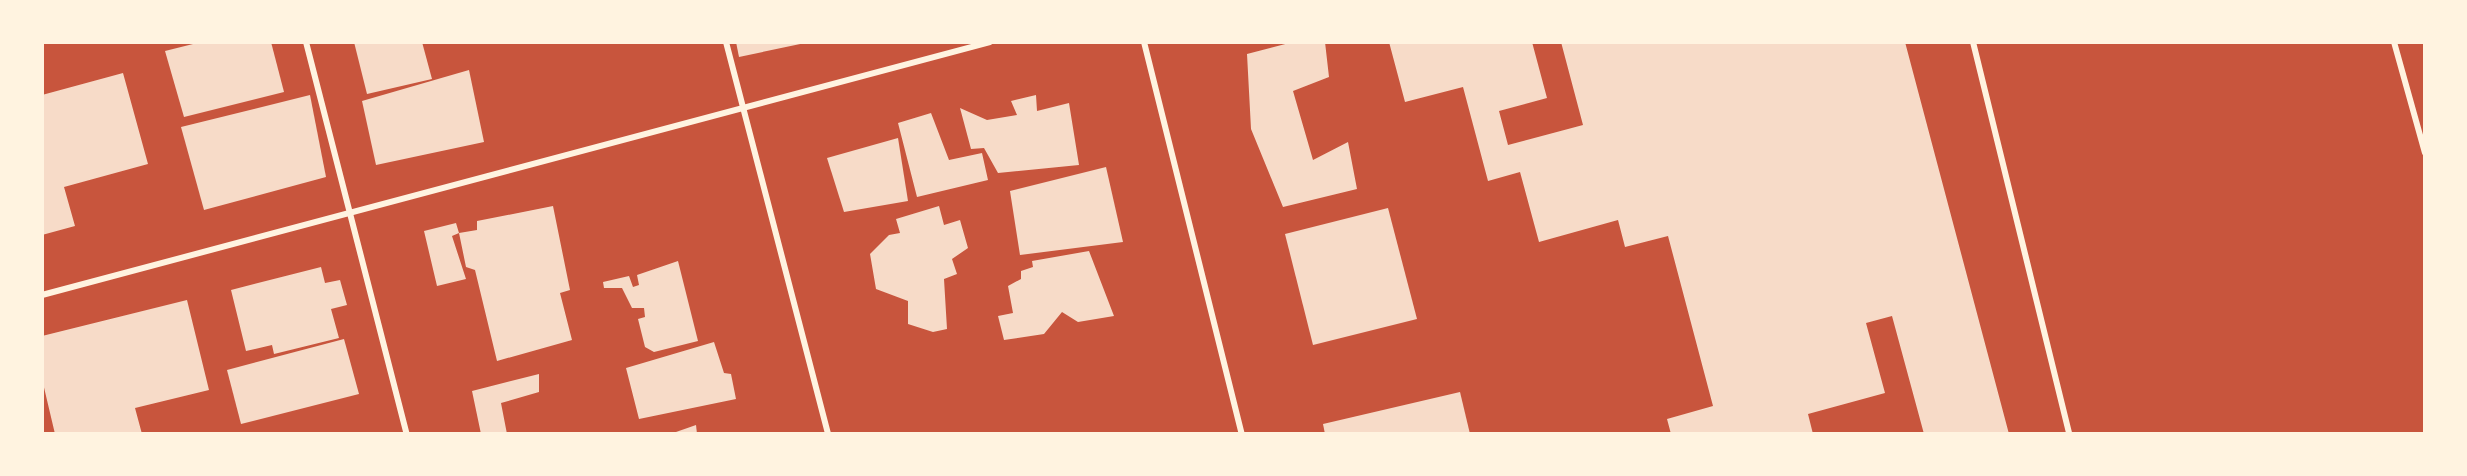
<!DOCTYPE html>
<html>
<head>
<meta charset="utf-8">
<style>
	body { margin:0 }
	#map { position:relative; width:2467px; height:476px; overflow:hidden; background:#c8553d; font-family:Montserrat,sans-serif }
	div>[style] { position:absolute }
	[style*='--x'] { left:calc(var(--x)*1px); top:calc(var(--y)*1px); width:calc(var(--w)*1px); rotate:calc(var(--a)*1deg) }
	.building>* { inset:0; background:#f7dbc8 }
	.minor>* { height:6px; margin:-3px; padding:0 3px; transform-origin:3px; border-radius:3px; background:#fff3e0 }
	span { translate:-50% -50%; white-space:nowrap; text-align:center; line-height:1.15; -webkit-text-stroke:4.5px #fff3e0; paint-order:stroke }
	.frame { position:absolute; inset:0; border:44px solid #fff3e0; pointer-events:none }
</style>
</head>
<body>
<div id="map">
	<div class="building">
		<i style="clip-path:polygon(201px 42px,271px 42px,284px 92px,184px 117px,165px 51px)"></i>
		<i style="clip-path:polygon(354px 42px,422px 42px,432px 79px,367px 94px)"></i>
		<i style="clip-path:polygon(736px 42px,805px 42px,805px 43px,739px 57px)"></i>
		<i style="clip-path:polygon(1293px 42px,1325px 42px,1329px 77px,1293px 91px,1313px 160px,1348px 142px,1357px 189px,1283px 207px,1251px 129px,1247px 54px)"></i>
		<i style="clip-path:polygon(1389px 42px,1532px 42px,1547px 98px,1499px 111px,1508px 145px,1583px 125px,1561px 42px,1905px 42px,2009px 434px,1924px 434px,1892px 316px,1866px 323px,1885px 393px,1808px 414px,1813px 434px,1671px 434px,1667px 419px,1713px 406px,1668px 236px,1625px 247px,1618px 220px,1539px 242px,1520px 172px,1488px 181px,1463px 87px,1405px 102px)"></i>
		<i style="clip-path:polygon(469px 70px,484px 142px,376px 165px,362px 101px)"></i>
		<i style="clip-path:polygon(123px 73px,148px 164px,64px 187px,75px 226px,42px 235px,42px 95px)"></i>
		<i style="clip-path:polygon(310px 95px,326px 177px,204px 210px,181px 127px)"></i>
		<i style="clip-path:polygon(1036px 95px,1037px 111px,1069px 103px,1079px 165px,998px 173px,984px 148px,971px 149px,960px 108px,987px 120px,1017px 115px,1011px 101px)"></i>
		<i style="clip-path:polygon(931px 113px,949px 160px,982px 153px,988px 180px,917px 197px,898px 123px)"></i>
		<i style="clip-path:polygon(898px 138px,908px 201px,844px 212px,827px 158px)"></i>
		<i style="clip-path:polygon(1106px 167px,1123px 242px,1020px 255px,1010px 191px)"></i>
		<i style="clip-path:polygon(553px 206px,570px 290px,560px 293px,572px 340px,497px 361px,475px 270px,466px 267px,459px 233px,477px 230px,477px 221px)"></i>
		<i style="clip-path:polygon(939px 206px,944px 225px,960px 220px,968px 248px,952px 259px,957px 274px,944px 279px,947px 329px,933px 332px,908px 324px,908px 301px,876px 289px,870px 254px,889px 235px,900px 233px,896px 219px)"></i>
		<i style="clip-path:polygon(1388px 208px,1417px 319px,1313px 345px,1285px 234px)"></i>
		<i style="clip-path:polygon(456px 223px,459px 233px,452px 236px,466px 279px,437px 286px,424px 231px)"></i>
		<i style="clip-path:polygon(1089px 251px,1114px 316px,1078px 322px,1062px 312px,1044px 334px,1004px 340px,998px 316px,1013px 313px,1008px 286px,1021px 279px,1021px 271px,1033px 267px,1032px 261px)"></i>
		<i style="clip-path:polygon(678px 261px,698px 341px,654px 352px,645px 347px,638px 319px,645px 317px,644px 308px,632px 308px,622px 288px,604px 288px,603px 282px,629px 276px,633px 287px,639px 285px,637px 275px)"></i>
		<i style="clip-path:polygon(321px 267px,325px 283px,340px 280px,347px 305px,331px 309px,339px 338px,274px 354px,272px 345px,246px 351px,231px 290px)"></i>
		<i style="clip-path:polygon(187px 300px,209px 390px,135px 408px,142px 434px,55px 434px,42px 379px,42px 336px)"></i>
		<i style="clip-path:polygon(344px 339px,359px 394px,241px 424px,227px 370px)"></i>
		<i style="clip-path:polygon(714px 342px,724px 373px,731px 374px,736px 399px,639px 419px,626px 368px)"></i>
		<i style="clip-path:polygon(539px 374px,539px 392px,501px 403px,507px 434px,481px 434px,472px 391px)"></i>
		<i style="clip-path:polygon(1460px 392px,1470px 434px,1325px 434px,1323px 424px)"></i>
		<i style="clip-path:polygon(696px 425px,697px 434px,676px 434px,676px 432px)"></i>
	</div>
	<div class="minor">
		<i style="--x:306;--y:42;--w:405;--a:75.6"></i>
		<i style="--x:726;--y:42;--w:405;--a:75.4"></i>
		<i style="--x:1144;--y:42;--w:404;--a:76"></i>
		<i style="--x:1973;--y:42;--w:404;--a:76.2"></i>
		<i style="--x:2394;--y:42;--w:115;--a:74.4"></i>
		<i style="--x:42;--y:295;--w:981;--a:-14.94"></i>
	</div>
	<div class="frame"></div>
</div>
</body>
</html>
